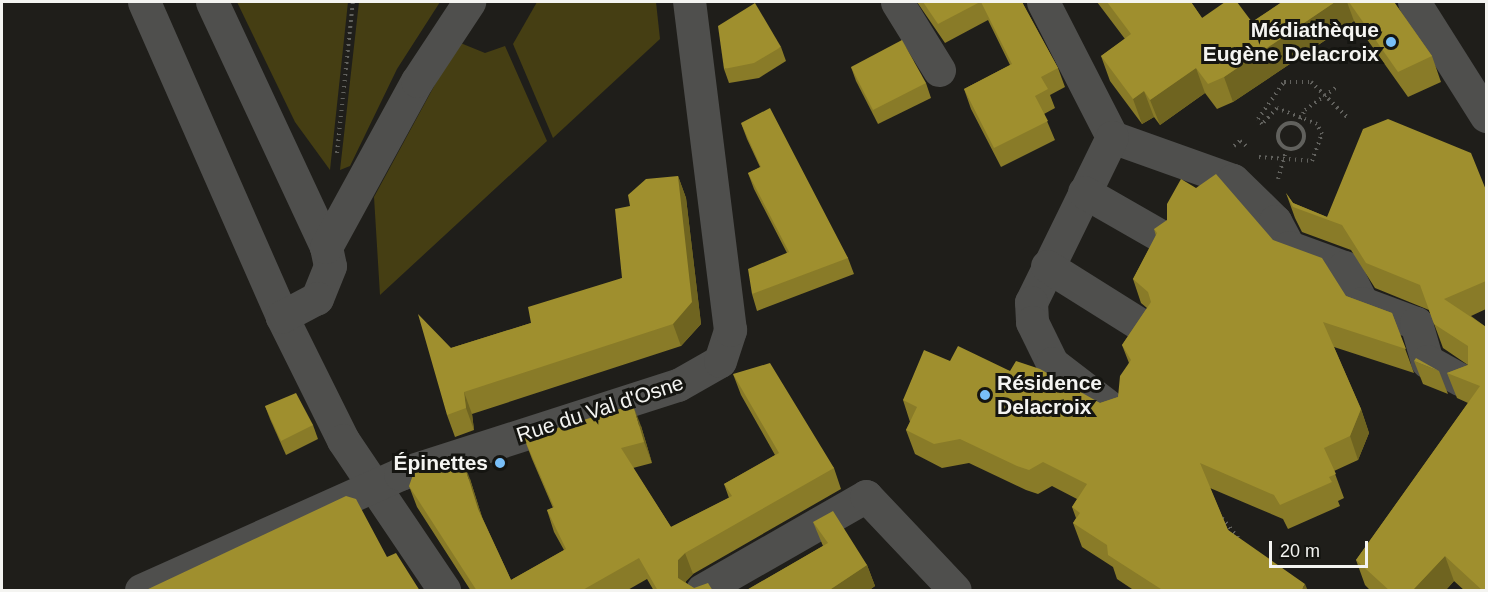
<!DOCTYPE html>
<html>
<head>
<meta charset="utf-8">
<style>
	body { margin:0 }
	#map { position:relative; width:1488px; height:592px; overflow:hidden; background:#1f1e1a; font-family:Arial,sans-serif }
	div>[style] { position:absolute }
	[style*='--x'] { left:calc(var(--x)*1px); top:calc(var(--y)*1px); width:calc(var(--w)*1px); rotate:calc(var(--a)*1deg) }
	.green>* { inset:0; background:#453e13 }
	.path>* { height:4px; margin-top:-2px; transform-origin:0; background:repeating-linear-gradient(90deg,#61615d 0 1.5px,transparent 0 6px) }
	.path>.ring { margin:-2px; padding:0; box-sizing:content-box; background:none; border:4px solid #61615d; border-radius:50% }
	.minor>* { height:33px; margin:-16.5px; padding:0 16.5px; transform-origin:16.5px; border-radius:16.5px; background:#4f4f4d }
	.wall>* { inset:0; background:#897b28 }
	.shaded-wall>* { inset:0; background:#6f6420 }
	.building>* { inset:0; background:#9f8f2e }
	.dots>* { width:16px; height:16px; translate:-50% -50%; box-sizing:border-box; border:3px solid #151511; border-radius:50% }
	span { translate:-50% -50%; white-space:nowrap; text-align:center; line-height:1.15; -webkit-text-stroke:6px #151511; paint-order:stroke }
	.poi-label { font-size:21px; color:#f4f4f1; font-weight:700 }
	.right { translate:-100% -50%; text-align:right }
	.left { translate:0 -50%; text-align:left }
	.street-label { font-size:21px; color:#f4f4f1 }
	.frame { position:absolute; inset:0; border:3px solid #f4f4f1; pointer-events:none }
	.scale { position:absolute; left:1269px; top:541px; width:99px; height:27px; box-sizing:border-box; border:3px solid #f4f4f1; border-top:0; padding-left:8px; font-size:18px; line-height:21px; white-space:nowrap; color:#f4f4f1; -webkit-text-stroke:4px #151511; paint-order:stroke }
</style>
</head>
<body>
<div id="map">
	<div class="green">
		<i style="clip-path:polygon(237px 2px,348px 2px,330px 170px,295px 122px)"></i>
		<i style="clip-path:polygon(359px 2px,440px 2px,397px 69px,350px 166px,340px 170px)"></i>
		<i style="clip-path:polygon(537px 2px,656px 2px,660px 39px,553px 138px,513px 44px)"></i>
		<i style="clip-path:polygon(458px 42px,485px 53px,505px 46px,547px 141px,380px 295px,374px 197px)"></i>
	</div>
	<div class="path">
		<i class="ring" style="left:1278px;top:123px;width:22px;height:22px"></i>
		<i style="--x:1297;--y:124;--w:16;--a:-60"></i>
		<i style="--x:1305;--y:110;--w:39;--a:-36"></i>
		<i style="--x:1234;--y:146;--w:8;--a:-40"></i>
		<i style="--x:1240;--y:141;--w:11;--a:38"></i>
		<i style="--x:337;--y:153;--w:152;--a:-84"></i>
		<i style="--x:1259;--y:157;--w:53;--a:4.3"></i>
		<i style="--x:1312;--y:161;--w:29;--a:-70"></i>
		<i style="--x:1322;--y:134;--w:11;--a:-117"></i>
		<i style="--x:1317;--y:124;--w:43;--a:-158.2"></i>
		<i style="--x:1277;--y:108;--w:22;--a:133"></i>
		<i style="--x:1262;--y:124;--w:6;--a:-129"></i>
		<i style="--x:1258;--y:119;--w:45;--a:-54.9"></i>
		<i style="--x:1284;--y:82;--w:27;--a:0"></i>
		<i style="--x:1311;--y:82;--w:52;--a:44.2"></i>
		<i style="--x:1278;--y:179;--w:26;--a:-74"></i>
		<i style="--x:1222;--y:518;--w:28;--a:51"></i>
	</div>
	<div class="minor">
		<i style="--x:144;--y:2;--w:344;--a:66.3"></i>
		<i style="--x:282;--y:317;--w:137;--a:63.6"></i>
		<i style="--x:343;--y:440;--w:181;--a:56"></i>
		<i style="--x:212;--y:2;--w:270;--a:65"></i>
		<i style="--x:326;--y:247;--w:19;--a:78"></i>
		<i style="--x:330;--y:266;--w:35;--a:112"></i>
		<i style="--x:317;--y:298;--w:40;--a:152"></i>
		<i style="--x:897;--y:2;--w:80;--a:58.3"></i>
		<i style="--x:1043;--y:2;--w:152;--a:62.9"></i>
		<i style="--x:1112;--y:137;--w:128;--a:19.6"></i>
		<i style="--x:1233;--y:180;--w:59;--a:44.3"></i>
		<i style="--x:1275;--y:221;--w:30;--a:62"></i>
		<i style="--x:1289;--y:247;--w:59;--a:20"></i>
		<i style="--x:1344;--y:267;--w:40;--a:63.4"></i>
		<i style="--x:1362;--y:303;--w:58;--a:20.3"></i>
		<i style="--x:1416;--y:323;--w:40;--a:74"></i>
		<i style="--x:1427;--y:361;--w:39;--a:29"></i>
		<i style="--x:1414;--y:2;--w:135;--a:57.7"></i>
		<i style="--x:1112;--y:137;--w:184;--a:116.1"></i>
		<i style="--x:1031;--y:302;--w:20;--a:87"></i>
		<i style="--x:1032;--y:322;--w:46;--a:64"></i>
		<i style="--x:1052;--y:363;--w:76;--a:37.5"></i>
		<i style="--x:1084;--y:192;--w:86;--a:29.8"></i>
		<i style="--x:326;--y:247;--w:189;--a:-61.3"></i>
		<i style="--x:417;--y:81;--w:95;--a:-56.6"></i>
		<i style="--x:1047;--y:266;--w:111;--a:32.1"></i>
		<i style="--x:141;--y:590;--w:284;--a:-24.1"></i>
		<i style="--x:400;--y:474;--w:292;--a:-17.8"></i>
		<i style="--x:678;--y:385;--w:48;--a:-29.7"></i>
		<i style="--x:720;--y:361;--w:33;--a:-72"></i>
		<i style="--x:730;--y:330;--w:331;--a:-97.1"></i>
		<i style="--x:702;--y:590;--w:189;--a:-29.8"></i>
		<i style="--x:866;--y:496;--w:129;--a:46.6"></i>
	</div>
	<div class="wall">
		<i style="clip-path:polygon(917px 2px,1022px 2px,1058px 68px,1065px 87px,1050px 95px,1055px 108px,1044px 114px,1055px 140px,1001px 167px,971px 109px,964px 89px,1010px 65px,988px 20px,945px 43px)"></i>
		<i style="clip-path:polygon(1097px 2px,1191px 2px,1202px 18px,1252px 22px,1282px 2px,1394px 2px,1432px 56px,1441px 82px,1408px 97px,1354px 21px,1233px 102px,1217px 109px,1205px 93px,1160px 125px,1154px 117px,1142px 124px,1110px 81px,1101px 56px,1125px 39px)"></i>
		<i style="clip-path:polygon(781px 47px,786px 61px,759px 78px,729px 83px,724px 69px)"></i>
		<i style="clip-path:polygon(851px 67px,926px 83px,931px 98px,878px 124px,856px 81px)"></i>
		<i style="clip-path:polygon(741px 123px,848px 258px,854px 274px,757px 311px,752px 294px,787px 253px,754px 189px,748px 173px,760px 167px,747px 139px)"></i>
		<i style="clip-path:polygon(678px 176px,686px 198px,701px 324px,681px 346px,472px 414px,474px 430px,455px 437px,447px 415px,451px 348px,531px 323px,622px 278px,630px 206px)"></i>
		<i style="clip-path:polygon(1486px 190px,1486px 309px,1471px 316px,1486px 327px,1486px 591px,1465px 591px,1454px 581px,1445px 591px,1371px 591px,1365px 585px,1356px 560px,1468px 403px,1457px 398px,1447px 373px,1468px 365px,1443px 348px,1429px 310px,1375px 288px,1351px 250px,1302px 232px,1295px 218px,1286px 193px,1293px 203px,1327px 217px)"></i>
		<i style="clip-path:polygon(1154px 229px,1273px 240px,1346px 296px,1392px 313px,1414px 373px,1334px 347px,1361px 409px,1369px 433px,1358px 460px,1334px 471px,1344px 498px,1338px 501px,1340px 506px,1288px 529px,1283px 519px,1210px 488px,1228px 530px,1308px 591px,1135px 591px,1117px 579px,1113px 567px,1082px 547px,1073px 523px,1076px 518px,1072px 507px,1077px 499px,1052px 486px,1038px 494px,1026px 490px,969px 463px,942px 468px,915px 454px,906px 430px,910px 422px,903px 400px,950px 361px,1010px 371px,1100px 403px,1118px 397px,1129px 363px,1122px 345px,1147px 308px,1141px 303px,1133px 279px,1156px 236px)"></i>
		<i style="clip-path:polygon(1414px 361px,1439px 371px,1448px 394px,1423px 384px)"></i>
		<i style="clip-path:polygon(733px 374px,834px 468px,841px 489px,693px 574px,686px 581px,686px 583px,694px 588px,713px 591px,654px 591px,647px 579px,626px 591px,471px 591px,417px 507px,409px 486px,470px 479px,482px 517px,511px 580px,564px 550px,554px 532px,547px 510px,553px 508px,532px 459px,524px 438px,641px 426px,652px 463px,633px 468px,671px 527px,729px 498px,724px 484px,775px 455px,741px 395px)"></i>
		<i style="clip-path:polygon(265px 406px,313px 425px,318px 439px,286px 455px,270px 419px)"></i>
		<i style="clip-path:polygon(813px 522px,867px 565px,875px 586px,868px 591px,745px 591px,823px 546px)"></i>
	</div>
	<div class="shaded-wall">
		<i style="clip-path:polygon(1335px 2px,1347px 2px,1354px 21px,1233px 102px,1224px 77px)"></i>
		<i style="clip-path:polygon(1196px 68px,1205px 93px,1160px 125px,1150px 100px)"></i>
		<i style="clip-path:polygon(1144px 91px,1154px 117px,1142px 124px,1133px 99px)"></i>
		<i style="clip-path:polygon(678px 176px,686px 198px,701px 324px,681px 346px,673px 324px)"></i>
		<i style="clip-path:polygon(464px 392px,472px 414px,474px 430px,466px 408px)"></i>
		<i style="clip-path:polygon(633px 405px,641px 426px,652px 463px,644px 442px)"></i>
		<i style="clip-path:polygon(1361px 409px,1369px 433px,1358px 460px,1350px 436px)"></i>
		<i style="clip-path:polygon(462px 458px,470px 479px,486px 530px,478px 509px)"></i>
		<i style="clip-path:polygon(685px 553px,693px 574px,686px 581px,686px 591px,678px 578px,678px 560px)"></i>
		<i style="clip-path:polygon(1445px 556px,1454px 581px,1445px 591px,1412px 591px)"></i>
		<i style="clip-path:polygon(867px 565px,875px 586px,868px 591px,828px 591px)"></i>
		<i style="clip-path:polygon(1305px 584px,1308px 591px,1301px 591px)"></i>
	</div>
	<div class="building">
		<i style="clip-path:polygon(923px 2px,980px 2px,938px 24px)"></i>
		<i style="clip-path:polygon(981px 2px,1022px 2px,1058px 68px,1041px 77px,1048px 89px,1035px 96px,1048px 121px,994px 148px,964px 89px,1012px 64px)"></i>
		<i style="clip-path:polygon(1107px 2px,1191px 2px,1202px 18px,1225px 2px,1237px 2px,1252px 22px,1282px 2px,1335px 2px,1224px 77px,1208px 84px,1196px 68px,1150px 100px,1144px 91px,1133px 99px,1101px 56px,1131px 34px)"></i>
		<i style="clip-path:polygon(1349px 2px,1394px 2px,1432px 56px,1398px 72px)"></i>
		<i style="clip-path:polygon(755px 3px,781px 47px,754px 63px,724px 69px,718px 26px)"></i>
		<i style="clip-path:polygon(902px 40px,926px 83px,873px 110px,851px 67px)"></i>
		<i style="clip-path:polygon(770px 108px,848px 258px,752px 294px,748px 269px,789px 252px,748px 173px,761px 167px,741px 123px)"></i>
		<i style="clip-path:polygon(1388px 119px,1471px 153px,1486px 190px,1486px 281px,1444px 299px,1486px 327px,1486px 591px,1483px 591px,1445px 556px,1412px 591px,1390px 591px,1356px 560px,1480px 386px,1447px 373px,1468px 365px,1468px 346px,1434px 324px,1420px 285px,1366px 263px,1342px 225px,1293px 207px,1286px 193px,1293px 203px,1327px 217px,1363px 129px)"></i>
		<i style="clip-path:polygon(1216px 174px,1273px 240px,1322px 258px,1346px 296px,1392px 313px,1406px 349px,1323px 322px,1361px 409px,1350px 436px,1324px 448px,1336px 474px,1329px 477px,1332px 482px,1280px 505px,1274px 495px,1200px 463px,1228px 530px,1305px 584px,1301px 591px,1164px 591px,1108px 555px,1107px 545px,1073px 523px,1080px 513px,1072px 507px,1087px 484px,1043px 462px,1029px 470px,1017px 466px,960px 439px,934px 444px,906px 430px,917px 407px,903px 400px,924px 350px,950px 361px,958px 346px,1010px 371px,1016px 361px,1040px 369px,1100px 403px,1118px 397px,1120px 376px,1131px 360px,1122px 345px,1151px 302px,1148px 292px,1133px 279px,1157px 233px,1154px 229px,1167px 220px,1167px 204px,1181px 179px,1196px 188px)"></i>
		<i style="clip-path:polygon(678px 176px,692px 302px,673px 324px,464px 392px,466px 408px,447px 415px,418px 314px,451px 348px,531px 323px,528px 307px,622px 278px,615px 209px,630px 206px,628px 195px,646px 179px)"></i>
		<i style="clip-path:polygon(1416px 358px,1439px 371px,1414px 361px)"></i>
		<i style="clip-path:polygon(770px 363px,834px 468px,685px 553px,678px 560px,678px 578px,694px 588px,708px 583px,713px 591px,658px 591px,639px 558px,581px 591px,477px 591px,409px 486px,414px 472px,462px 458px,478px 509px,511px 580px,566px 549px,547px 510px,554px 507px,524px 438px,633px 405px,644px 442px,621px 448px,671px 527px,732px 496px,724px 484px,779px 453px,733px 374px)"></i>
		<i style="clip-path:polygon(296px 393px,313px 425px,281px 441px,265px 406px)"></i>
		<i style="clip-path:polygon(346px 496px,356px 499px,387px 557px,396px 553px,420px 591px,144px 591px)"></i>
		<i style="clip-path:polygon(833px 511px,867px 565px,828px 591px,745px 591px,828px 543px,813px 522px)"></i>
	</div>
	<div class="dots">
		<i style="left:1391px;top:42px;background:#79bff8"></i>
		<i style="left:985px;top:395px;background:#79bff8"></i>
		<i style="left:500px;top:463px;background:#79bff8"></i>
	</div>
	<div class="poi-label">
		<span class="right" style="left:1379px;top:42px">Médiathèque<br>Eugène Delacroix</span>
		<span class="left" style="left:997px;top:395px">Résidence<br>Delacroix</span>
		<span class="right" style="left:488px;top:463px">Épinettes</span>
	</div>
	<div class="street-label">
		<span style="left:600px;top:409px;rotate:-18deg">Rue du Val d'Osne</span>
	</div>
	<div class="frame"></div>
	<div class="scale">20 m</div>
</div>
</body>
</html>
